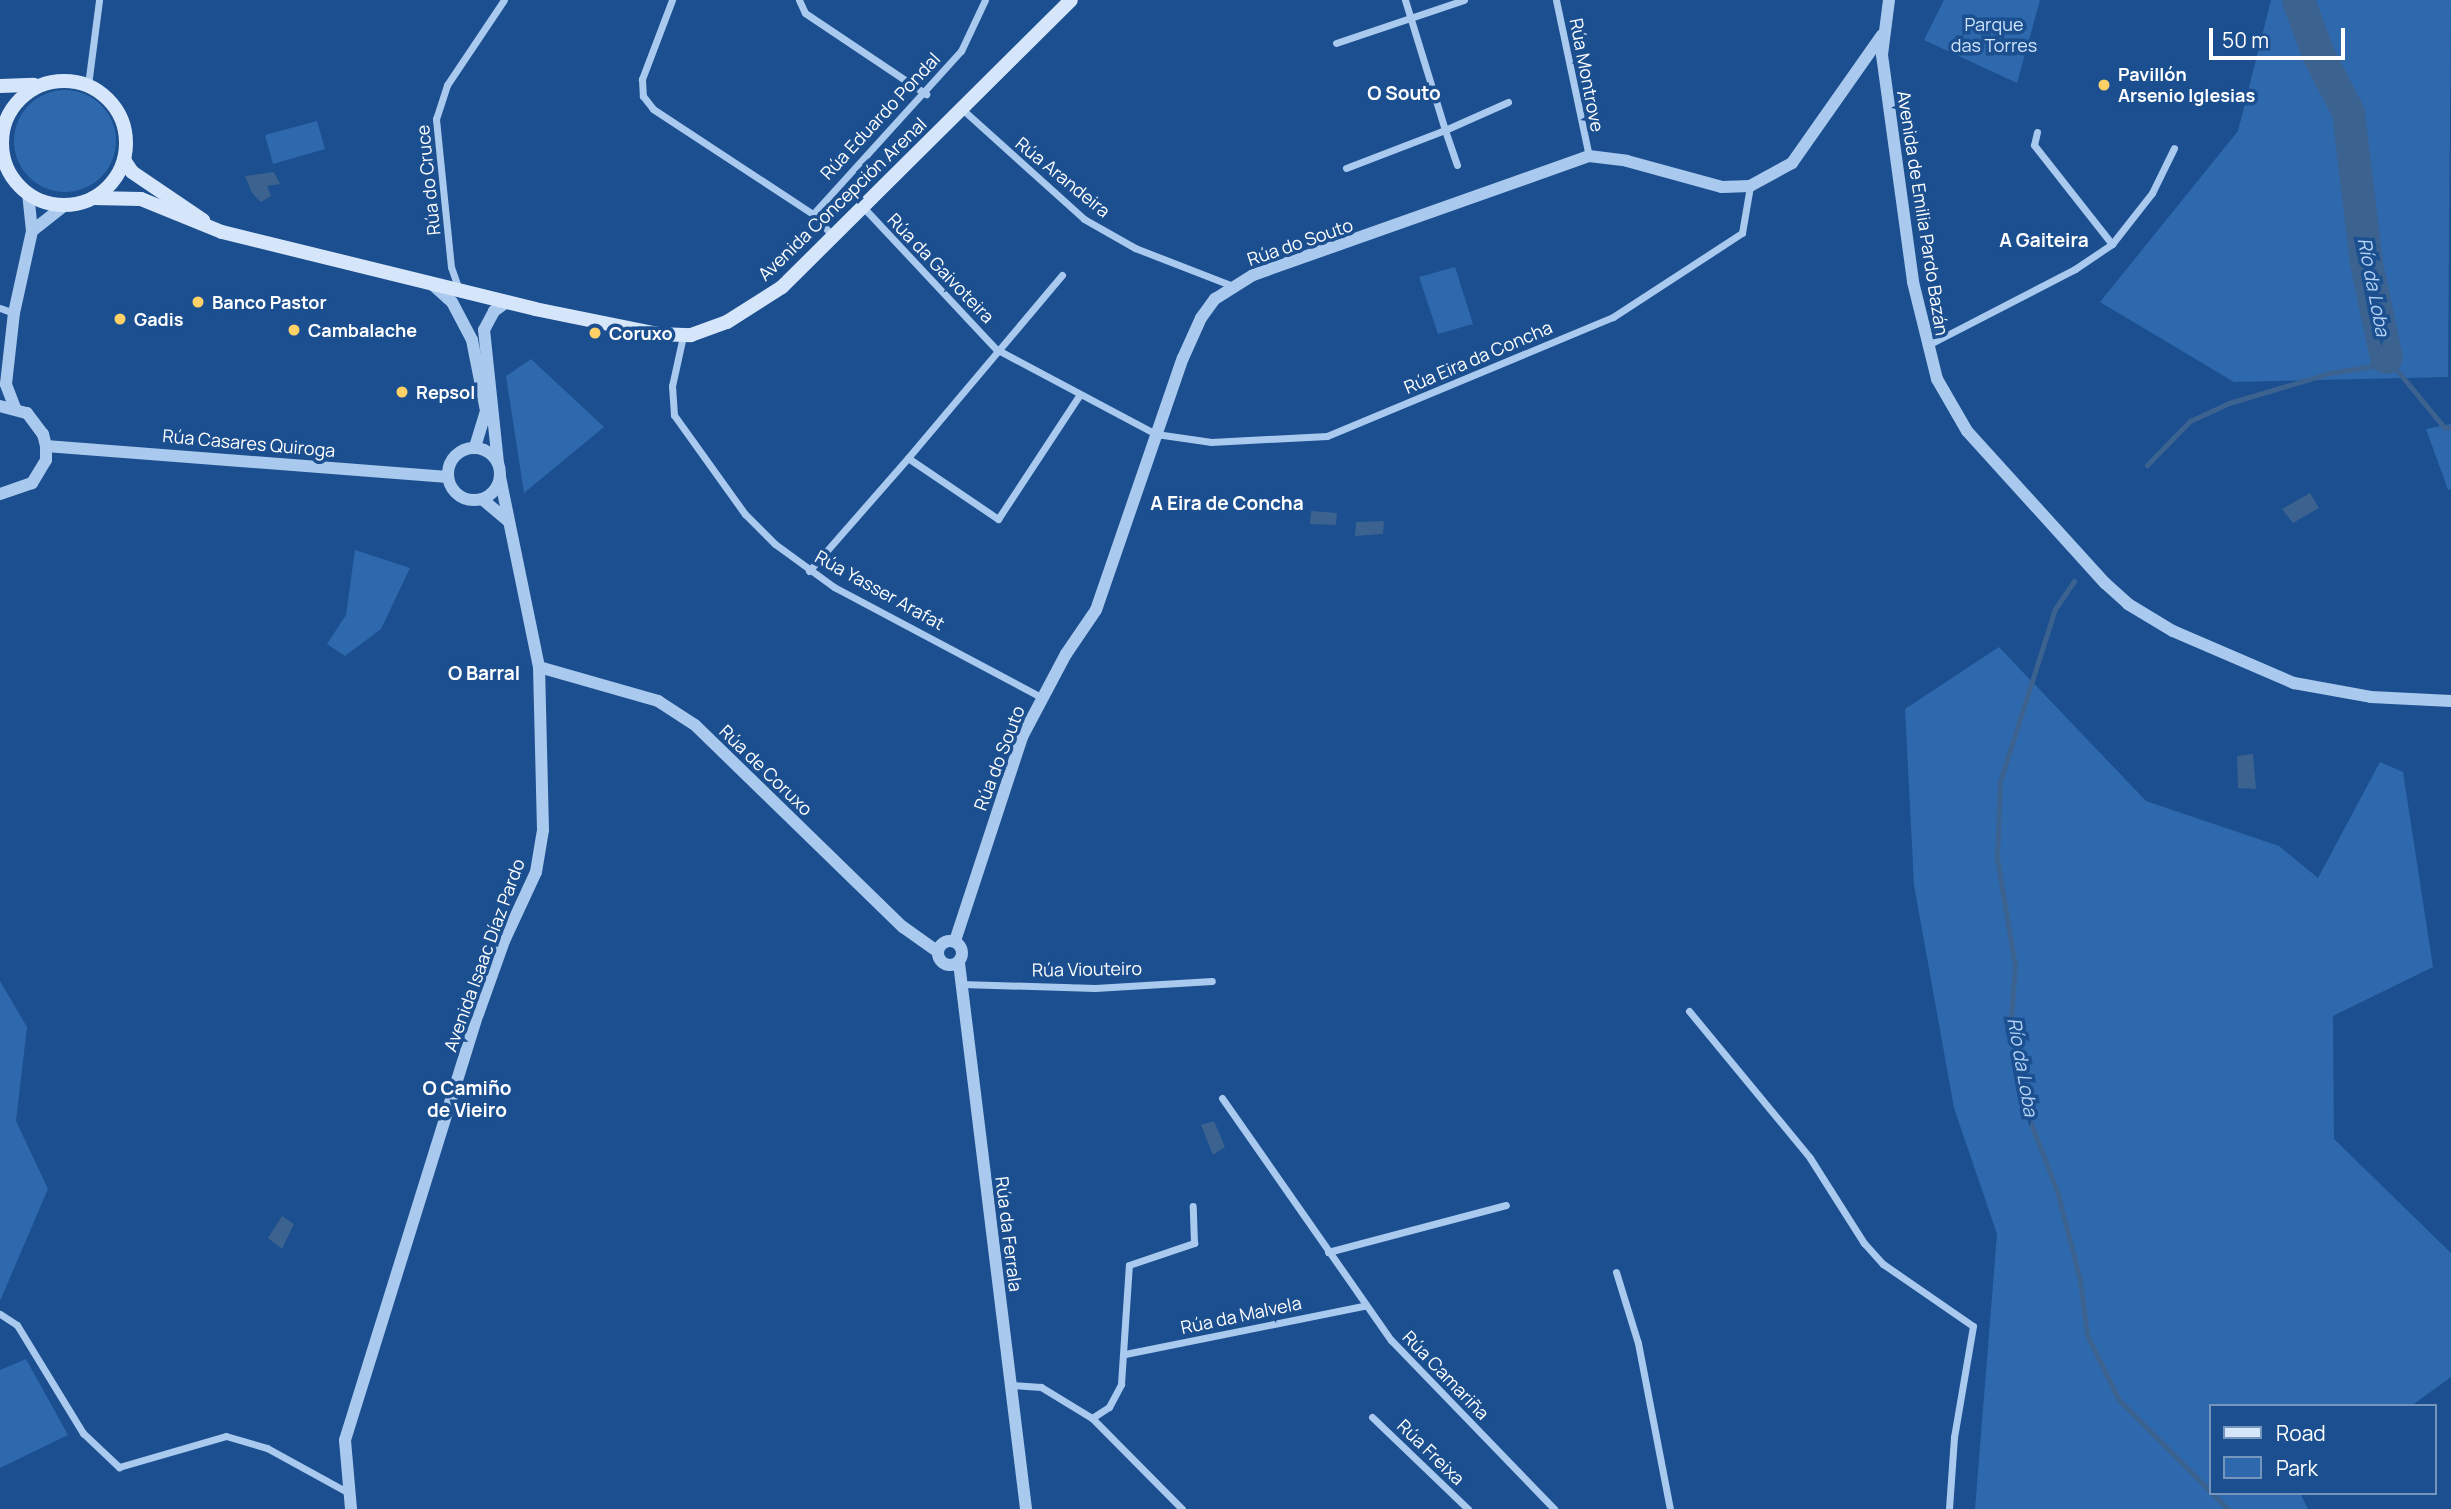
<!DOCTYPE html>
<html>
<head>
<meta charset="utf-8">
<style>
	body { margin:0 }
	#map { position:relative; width:2451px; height:1509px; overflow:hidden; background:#1b4f8f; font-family:Manrope,sans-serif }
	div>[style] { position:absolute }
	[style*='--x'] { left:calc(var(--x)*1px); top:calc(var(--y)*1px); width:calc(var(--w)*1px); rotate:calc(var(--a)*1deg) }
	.green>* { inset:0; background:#2e69ad }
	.round { border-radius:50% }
	.water>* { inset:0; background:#3c6290 }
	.stream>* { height:5px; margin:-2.5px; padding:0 2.5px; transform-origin:2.5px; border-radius:2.5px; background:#3c6290 }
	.river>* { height:33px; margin:-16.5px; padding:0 16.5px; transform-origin:16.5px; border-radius:16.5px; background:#3c6290 }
	.minor>* { height:7px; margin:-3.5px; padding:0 3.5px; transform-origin:3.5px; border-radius:3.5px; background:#a9c9ee }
	.tertiary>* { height:12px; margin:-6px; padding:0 6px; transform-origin:6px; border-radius:6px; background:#a9c9ee }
	.tertiary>.ring { margin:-6px; padding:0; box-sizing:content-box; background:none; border:12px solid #a9c9ee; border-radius:50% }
	.secondary>* { height:14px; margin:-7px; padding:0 7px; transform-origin:7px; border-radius:7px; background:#d6e6fa }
	.secondary>.ring { margin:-7px; padding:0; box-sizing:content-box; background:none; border:14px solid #d6e6fa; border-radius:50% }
	.dots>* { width:19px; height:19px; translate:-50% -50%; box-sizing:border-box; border:4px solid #1b4f8f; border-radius:50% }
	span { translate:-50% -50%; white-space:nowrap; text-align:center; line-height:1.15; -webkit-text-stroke:7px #1b4f8f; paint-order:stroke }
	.park-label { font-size:18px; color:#cfe3fa }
	.street-label { font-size:18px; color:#fff }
	.poi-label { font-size:18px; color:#fff; font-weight:700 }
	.left { translate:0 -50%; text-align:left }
	.neighbourhood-label { font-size:19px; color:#fff; font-weight:700 }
	.water-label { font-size:19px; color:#b5d3f5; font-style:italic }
	.legend { position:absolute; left:2209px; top:1404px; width:228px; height:91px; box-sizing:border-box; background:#1b4f8f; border:2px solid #7695bc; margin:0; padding:9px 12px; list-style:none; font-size:21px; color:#fff }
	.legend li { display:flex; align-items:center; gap:14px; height:35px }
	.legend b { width:35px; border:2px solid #7695bc }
	.scale { position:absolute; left:2209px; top:28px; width:136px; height:32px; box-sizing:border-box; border:4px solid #fff; border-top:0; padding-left:9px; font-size:21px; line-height:24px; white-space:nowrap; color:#fff; -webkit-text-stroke:5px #1b4f8f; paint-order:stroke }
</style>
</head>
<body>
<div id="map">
	<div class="green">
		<i style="clip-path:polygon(1944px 0,2040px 0,2017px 83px,1924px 40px)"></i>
		<i style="clip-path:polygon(2271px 0,2451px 0,2448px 377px,2234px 382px,2100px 302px,2238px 131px)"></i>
		<i class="round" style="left:14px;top:90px;width:102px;height:102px"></i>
		<i style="clip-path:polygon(317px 121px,325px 149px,273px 164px,265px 135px)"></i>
		<i style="clip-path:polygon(1455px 267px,1473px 324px,1438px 334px,1419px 277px)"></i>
		<i style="clip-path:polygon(531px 359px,604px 427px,524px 493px,506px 376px)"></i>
		<i style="clip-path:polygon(2451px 424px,2451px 489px,2448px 490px,2426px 429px)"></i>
		<i style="clip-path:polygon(355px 550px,410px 568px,381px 629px,345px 656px,327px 644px,346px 615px)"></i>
		<i style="clip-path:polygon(1999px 647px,2146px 801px,2279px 846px,2318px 878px,2380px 762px,2403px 772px,2433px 967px,2333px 1016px,2334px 1139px,2451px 1253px,2451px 1377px,2411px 1406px,2211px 1406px,2211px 1493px,2300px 1493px,2308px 1509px,1975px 1509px,1997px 1234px,1954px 1108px,1914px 885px,1905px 709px)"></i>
		<i style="clip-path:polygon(0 981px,27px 1027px,16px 1121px,48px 1189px,0 1301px)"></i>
		<i style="clip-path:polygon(26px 1359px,68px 1435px,0 1468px,0 1370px)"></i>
	</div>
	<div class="water">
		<i style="clip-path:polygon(274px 172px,280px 184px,267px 186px,271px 196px,261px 202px,252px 193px,245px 176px)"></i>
		<i style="clip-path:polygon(2310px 493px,2319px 508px,2293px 523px,2282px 509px)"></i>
		<i style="clip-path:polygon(1311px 511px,1337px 513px,1336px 525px,1310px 524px)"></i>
		<i style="clip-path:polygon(1384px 521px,1383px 534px,1355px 536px,1356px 522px)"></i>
		<i style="clip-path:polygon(2253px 754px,2256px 789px,2238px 788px,2237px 756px)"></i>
		<i style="clip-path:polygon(1214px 1121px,1225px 1147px,1213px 1155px,1201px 1125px)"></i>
		<i style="clip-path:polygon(282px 1216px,294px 1224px,282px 1249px,268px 1238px)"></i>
	</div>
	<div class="stream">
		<i style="--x:2147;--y:465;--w:62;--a:-45.7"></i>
		<i style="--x:2190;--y:421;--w:43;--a:-24.8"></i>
		<i style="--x:2229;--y:403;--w:105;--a:-16.5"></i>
		<i style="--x:2330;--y:373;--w:44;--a:-9.2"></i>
		<i style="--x:2373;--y:366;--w:16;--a:-35"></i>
		<i style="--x:2386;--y:357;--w:91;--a:50.4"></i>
		<i style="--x:2444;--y:427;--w:7;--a:8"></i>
		<i style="--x:2074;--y:581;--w:34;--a:124"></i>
		<i style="--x:2055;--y:609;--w:181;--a:107.7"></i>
		<i style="--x:2000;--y:781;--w:77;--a:92.2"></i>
		<i style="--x:1997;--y:858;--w:109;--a:80.5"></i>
		<i style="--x:2015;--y:965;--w:53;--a:94.3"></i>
		<i style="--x:2011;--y:1018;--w:96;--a:80.4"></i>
		<i style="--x:2027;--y:1113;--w:84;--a:69"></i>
		<i style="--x:2057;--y:1191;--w:92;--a:75.5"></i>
		<i style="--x:2080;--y:1280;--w:55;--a:82.7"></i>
		<i style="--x:2087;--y:1335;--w:72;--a:63.8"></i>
		<i style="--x:2119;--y:1400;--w:154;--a:45"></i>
	</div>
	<div class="river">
		<i style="--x:2298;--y:0;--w:58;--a:69.7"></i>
		<i style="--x:2318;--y:54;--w:65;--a:62.7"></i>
		<i style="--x:2348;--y:112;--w:152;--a:83.2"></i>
		<i style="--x:2366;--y:263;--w:96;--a:78"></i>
	</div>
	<div class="minor">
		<i style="--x:672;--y:0;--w:85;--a:110.8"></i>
		<i style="--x:642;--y:79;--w:17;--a:87"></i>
		<i style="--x:643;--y:96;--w:16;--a:52"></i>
		<i style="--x:653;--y:109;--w:191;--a:33.3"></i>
		<i style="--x:813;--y:214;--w:30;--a:48"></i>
		<i style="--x:799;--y:0;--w:14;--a:65"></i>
		<i style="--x:805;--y:13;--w:146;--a:33.8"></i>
		<i style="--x:1556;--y:0;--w:159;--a:78.1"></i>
		<i style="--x:1336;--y:43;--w:135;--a:-18.6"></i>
		<i style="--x:88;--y:85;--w:86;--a:-82.6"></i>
		<i style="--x:962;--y:109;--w:164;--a:42"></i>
		<i style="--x:1084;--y:219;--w:59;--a:29.6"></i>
		<i style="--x:1135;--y:248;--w:105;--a:21.2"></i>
		<i style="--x:2037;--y:132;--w:13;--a:103"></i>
		<i style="--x:2034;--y:145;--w:126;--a:51.8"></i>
		<i style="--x:1457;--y:165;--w:37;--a:-109"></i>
		<i style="--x:1445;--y:130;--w:69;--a:-24"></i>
		<i style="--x:1346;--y:168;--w:106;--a:-21"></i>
		<i style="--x:1445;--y:130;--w:136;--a:-107.1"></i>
		<i style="--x:863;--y:207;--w:195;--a:46.9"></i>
		<i style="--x:996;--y:349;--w:181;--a:28"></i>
		<i style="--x:1156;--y:434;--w:56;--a:8.3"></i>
		<i style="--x:1211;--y:442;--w:116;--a:-3"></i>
		<i style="--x:1327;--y:436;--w:310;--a:-22.6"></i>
		<i style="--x:1613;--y:317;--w:154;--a:-33.1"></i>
		<i style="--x:1742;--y:233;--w:48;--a:-80.3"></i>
		<i style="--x:813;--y:214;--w:220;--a:-47.8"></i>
		<i style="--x:961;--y:51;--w:56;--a:-64.8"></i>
		<i style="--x:1062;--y:275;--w:239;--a:130.1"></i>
		<i style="--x:908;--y:458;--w:109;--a:34.1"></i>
		<i style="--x:998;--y:519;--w:149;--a:-56.7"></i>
		<i style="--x:459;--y:290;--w:24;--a:-109"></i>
		<i style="--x:451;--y:267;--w:149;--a:-95.8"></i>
		<i style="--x:436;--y:119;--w:36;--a:-72"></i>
		<i style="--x:447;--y:85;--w:102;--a:-56.2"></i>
		<i style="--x:0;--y:308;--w:15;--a:20"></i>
		<i style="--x:683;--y:336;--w:51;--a:102.4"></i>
		<i style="--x:672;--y:386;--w:29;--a:86"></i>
		<i style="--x:674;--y:415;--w:122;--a:54.4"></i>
		<i style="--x:745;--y:514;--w:42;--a:45"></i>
		<i style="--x:775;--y:544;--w:73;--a:36.1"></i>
		<i style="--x:834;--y:587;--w:234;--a:28"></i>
		<i style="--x:1926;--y:346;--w:168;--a:-27.3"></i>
		<i style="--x:2075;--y:269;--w:45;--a:-34"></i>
		<i style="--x:2112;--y:244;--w:65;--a:-51.9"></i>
		<i style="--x:2152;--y:193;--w:50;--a:-63.9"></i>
		<i style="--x:809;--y:571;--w:150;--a:-48.8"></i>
		<i style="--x:961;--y:984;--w:134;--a:1.7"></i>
		<i style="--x:1095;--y:988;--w:117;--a:-3.4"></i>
		<i style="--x:1689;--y:1011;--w:190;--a:50.5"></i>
		<i style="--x:1810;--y:1158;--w:101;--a:57.6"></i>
		<i style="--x:1864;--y:1243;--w:28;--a:48"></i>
		<i style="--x:1883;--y:1264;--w:109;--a:34.6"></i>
		<i style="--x:1973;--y:1326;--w:113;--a:99.7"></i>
		<i style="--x:1954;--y:1437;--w:72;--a:94"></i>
		<i style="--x:1222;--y:1098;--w:295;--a:55.1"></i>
		<i style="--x:1391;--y:1340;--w:235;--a:46"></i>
		<i style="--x:1328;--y:1252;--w:184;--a:-14.8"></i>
		<i style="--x:1616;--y:1272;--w:74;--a:72.8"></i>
		<i style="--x:1638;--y:1343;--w:169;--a:79.1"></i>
		<i style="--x:0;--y:1314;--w:20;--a:33"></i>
		<i style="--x:17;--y:1325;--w:127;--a:58.6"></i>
		<i style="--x:83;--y:1433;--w:50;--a:43.4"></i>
		<i style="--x:119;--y:1467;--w:111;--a:-16.2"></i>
		<i style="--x:226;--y:1436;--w:43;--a:16.3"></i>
		<i style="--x:267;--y:1448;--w:94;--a:28.8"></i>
		<i style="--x:1125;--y:1354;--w:244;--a:-11.4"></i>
		<i style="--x:1011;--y:1385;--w:30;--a:4"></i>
		<i style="--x:1041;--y:1387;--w:60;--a:31.3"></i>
		<i style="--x:1092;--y:1418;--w:20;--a:-33"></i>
		<i style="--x:1109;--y:1407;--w:26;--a:-62"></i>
		<i style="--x:1121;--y:1384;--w:119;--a:-86.2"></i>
		<i style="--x:1129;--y:1265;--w:69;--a:-18.7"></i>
		<i style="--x:1194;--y:1243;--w:37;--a:-92"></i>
		<i style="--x:1372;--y:1417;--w:133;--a:43.8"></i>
		<i style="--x:1092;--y:1418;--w:128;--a:45.3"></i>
	</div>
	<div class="tertiary">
		<i style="--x:1889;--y:0;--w:55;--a:97.3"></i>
		<i style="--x:1882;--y:55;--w:229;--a:82.2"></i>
		<i style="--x:1913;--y:282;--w:100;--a:76.1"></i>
		<i style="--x:1937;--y:379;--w:60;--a:60"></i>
		<i style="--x:1967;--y:431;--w:205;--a:47.8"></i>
		<i style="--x:2105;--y:583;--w:31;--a:42"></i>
		<i style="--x:2128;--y:604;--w:52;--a:31"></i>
		<i style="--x:2173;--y:631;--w:132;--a:23.3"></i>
		<i style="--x:2294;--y:683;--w:78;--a:10.3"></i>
		<i style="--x:2371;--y:697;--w:80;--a:2.9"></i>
		<i style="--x:32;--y:231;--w:42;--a:-38.2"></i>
		<i style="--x:433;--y:285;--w:25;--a:42"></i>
		<i style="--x:452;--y:302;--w:43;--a:62.2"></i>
		<i style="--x:472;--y:340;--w:72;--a:78.8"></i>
		<i style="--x:486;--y:411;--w:38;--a:107"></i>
		<i style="--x:0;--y:406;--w:28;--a:15"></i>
		<i style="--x:27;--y:413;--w:26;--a:53"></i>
		<i style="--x:43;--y:434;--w:12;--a:76"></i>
		<i style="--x:46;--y:446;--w:14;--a:90"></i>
		<i style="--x:46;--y:460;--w:27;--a:121"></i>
		<i style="--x:32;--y:483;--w:34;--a:161"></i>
		<i style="--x:15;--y:408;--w:26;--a:-111"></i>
		<i style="--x:6;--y:384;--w:71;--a:-83.6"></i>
		<i style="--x:14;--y:313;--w:84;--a:-77.6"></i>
		<i style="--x:32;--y:231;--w:37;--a:-96"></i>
		<i style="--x:46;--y:446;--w:403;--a:4.4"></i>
		<i class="ring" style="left:448px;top:448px;width:40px;height:40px"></i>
		<i style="--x:498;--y:463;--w:134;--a:-96"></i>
		<i style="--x:484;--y:330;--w:21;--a:-62"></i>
		<i style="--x:494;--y:311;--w:16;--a:-35"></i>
		<i style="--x:482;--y:499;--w:34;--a:40"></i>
		<i style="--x:539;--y:667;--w:124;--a:15.9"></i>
		<i style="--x:658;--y:701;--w:44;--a:33"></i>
		<i style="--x:695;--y:725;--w:290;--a:44.2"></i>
		<i style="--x:903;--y:927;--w:43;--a:35.5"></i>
		<i class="ring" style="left:938px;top:941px;width:12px;height:12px"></i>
		<i style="--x:955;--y:941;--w:215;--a:-71.8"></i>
		<i style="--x:1022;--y:737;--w:94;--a:-62.1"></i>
		<i style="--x:1066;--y:654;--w:53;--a:-55.7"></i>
		<i style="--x:1096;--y:610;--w:267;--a:-71"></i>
		<i style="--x:1183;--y:358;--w:44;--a:-65.8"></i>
		<i style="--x:1201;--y:318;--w:24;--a:-54"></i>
		<i style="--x:1215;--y:299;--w:45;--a:-32.3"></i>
		<i style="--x:1253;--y:275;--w:356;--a:-19.5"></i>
		<i style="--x:1589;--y:156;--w:38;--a:7"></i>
		<i style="--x:1627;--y:161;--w:98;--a:15.3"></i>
		<i style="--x:1722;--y:187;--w:28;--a:-2"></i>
		<i style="--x:1750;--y:186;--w:48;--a:-28.7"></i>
		<i style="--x:1792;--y:163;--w:156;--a:-54.9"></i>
		<i style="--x:959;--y:963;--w:550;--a:83"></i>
		<i style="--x:351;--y:1509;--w:69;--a:-95"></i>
		<i style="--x:345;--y:1440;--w:446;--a:-72.7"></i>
		<i style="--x:478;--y:1014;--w:77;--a:-70.4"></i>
		<i style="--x:504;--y:941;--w:76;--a:-65.1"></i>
		<i style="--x:536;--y:872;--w:43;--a:-80.5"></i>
		<i style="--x:543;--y:830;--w:163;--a:-91.4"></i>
		<i style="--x:539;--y:667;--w:194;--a:-101.6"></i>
	</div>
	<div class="secondary">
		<i class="ring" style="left:2px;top:81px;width:110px;height:110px"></i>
		<i style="--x:0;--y:86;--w:34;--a:-2"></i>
		<i style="--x:124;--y:160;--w:14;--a:56"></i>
		<i style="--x:132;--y:172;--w:86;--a:34.1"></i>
		<i style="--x:93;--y:198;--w:48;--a:1.2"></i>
		<i style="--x:141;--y:199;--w:87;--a:22.2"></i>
		<i style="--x:222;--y:232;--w:322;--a:13.8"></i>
		<i style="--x:535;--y:309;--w:126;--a:11.5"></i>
		<i style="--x:658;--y:334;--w:33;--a:2"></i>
		<i style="--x:691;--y:335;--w:38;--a:-20"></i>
		<i style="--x:727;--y:322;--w:65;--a:-32.5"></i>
		<i style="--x:782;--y:287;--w:407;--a:-44.8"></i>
	</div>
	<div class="dots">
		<i style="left:2104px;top:85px;background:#ffd166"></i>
		<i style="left:198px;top:302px;background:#ffd166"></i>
		<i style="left:120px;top:319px;background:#ffd166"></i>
		<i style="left:294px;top:330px;background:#ffd166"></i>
		<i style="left:595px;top:333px;background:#ffd166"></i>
		<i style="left:402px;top:392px;background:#ffd166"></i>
	</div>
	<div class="park-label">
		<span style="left:1994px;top:35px">Parque<br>das Torres</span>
	</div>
	<div class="street-label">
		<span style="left:1587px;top:75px;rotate:79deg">Rúa Montrove</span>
		<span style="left:880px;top:116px;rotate:-47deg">Rúa Eduardo Pondal</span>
		<span style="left:1063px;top:177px;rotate:39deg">Rúa Arandeira</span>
		<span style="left:428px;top:180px;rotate:-96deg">Rúa do Cruce</span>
		<span style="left:842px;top:199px;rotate:-44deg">Avenida Concepción Arenal</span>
		<span style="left:1923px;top:213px;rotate:81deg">Avenida de Emilia Pardo Bazán</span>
		<span style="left:1300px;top:242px;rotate:-19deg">Rúa do Souto</span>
		<span style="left:941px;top:268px;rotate:46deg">Rúa da Gaivoteira</span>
		<span style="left:1478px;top:357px;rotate:-23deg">Rúa Eira da Concha</span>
		<span style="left:249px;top:443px;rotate:5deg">Rúa Casares Quiroga</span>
		<span style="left:880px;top:590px;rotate:29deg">Rúa Yasser Arafat</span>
		<span style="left:999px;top:758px;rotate:-69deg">Rúa do Souto</span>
		<span style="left:766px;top:770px;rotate:44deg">Rúa de Coruxo</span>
		<span style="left:484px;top:955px;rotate:-70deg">Avenida Isaac Díaz Pardo</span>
		<span style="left:1087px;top:969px;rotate:-1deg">Rúa Viouteiro</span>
		<span style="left:1009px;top:1234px;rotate:83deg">Rúa da Ferrala</span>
		<span style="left:1241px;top:1315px;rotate:-12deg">Rúa da Malvela</span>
		<span style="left:1446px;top:1375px;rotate:46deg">Rúa Camariña</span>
		<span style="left:1431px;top:1452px;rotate:44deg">Rúa Freixa</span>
	</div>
	<div class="poi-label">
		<span class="left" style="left:2118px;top:85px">Pavillón<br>Arsenio Iglesias</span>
		<span class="left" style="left:212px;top:302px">Banco Pastor</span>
		<span class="left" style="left:134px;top:319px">Gadis</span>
		<span class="left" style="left:308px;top:330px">Cambalache</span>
		<span class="left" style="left:609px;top:333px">Coruxo</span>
		<span class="left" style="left:416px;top:392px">Repsol</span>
	</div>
	<div class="neighbourhood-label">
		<span style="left:1404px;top:94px">O Souto</span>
		<span style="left:2044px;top:241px">A Gaiteira</span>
		<span style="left:1227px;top:504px">A Eira de Concha</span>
		<span style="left:484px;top:674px">O Barral</span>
		<span style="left:467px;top:1100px">O Camiño<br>de Vieiro</span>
	</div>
	<div class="water-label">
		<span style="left:2373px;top:287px;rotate:79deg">Río da Loba</span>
		<span style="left:2022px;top:1067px;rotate:80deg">Río da Loba</span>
	</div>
	<ul class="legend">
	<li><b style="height:9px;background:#d6e6fa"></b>Road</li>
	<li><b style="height:19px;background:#2e69ad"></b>Park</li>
	</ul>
	<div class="scale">50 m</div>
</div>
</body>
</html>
